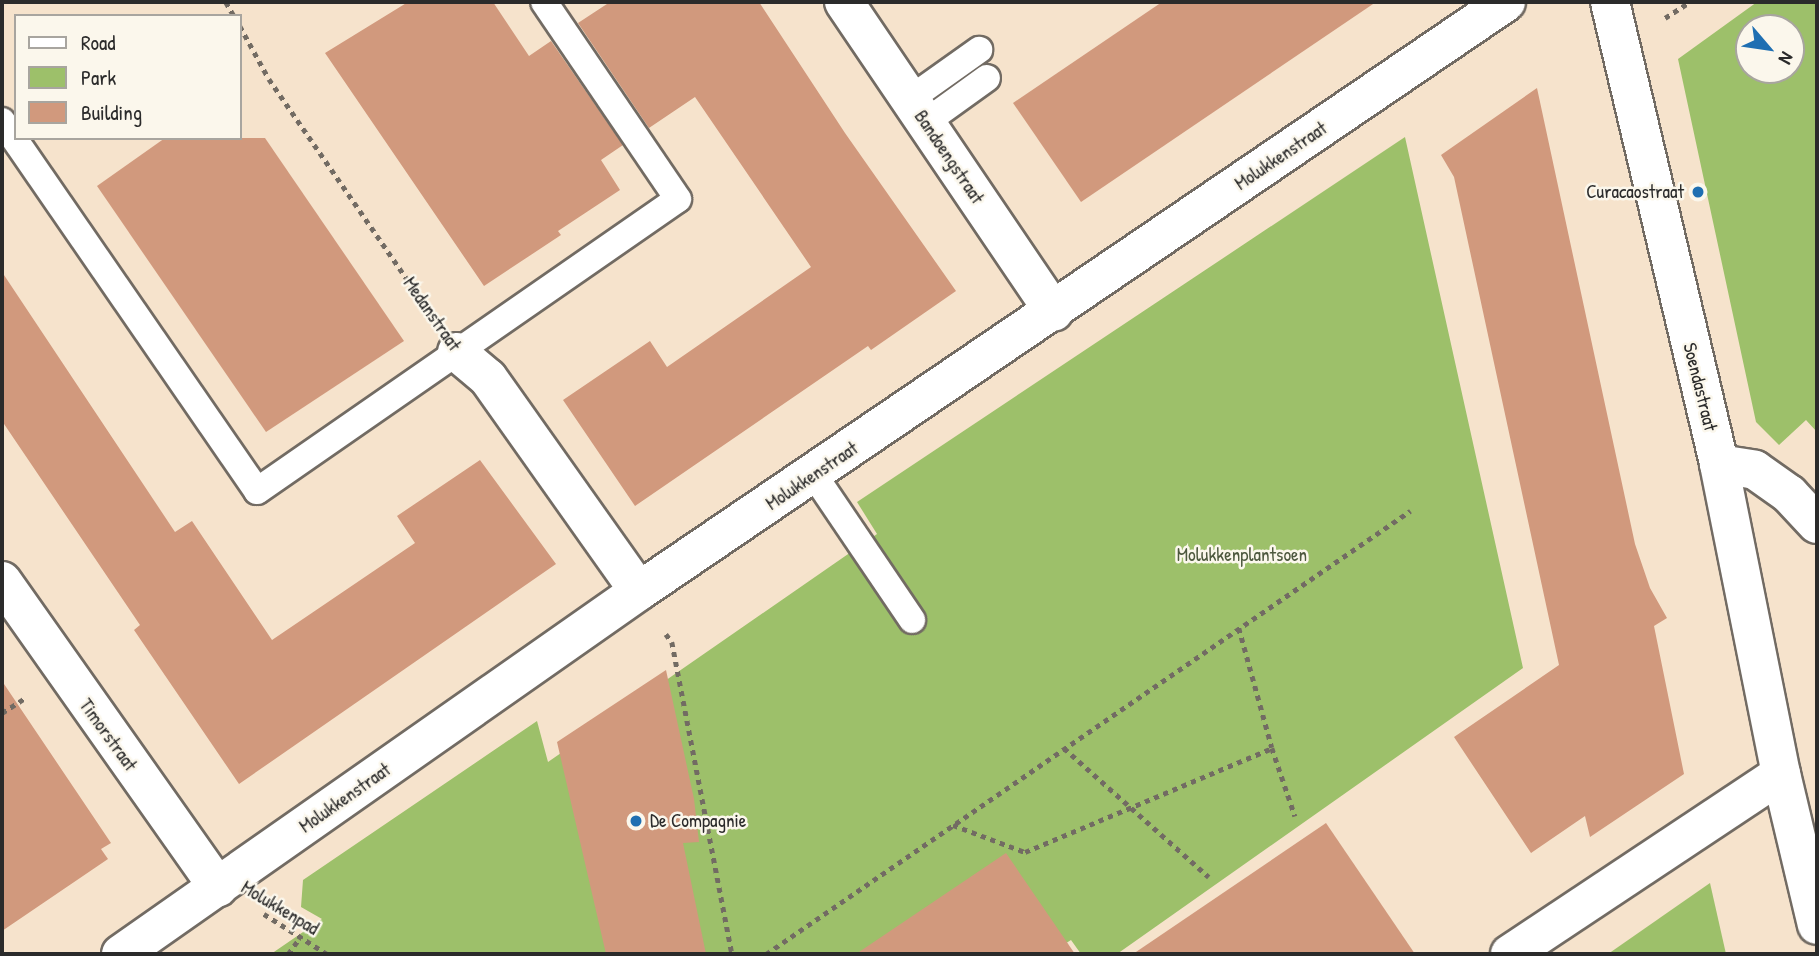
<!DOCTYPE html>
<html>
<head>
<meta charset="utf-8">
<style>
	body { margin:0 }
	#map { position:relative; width:1819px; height:956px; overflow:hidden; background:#f6e3cc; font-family:"Patrick Hand",sans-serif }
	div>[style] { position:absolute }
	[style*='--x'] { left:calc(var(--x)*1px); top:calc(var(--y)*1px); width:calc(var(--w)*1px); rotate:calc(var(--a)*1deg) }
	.green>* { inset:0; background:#9dc06a }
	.building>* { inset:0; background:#d1997d }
	.path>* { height:4.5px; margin-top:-2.25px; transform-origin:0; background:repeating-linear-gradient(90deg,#726b63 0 5px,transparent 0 10px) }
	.roads { filter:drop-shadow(2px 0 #726b63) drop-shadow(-2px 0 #726b63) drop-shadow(0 2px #726b63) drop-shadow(0 -2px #726b63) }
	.lane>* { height:26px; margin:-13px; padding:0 13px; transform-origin:13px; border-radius:13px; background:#fff }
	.street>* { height:38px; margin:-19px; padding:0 19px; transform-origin:19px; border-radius:19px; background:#fff }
	.secondary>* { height:38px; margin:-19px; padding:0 19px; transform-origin:19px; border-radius:19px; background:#fff }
	.dots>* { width:19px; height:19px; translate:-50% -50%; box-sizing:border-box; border:4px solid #fbf7ec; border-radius:50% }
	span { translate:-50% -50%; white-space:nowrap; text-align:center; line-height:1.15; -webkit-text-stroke:5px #fbf7ec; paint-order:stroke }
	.street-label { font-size:19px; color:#2b2b2b }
	.poi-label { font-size:19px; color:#2b2b2b }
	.right { translate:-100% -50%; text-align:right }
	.left { translate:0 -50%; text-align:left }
	.park-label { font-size:19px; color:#4d583e }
	.frame { position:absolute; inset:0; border:4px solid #2b2b2b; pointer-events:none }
	.legend { position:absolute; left:14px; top:14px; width:228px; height:126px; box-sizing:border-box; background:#fbf7ec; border:2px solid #a8a59f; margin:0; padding:9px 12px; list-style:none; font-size:21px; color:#2b2b2b }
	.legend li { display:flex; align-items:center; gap:14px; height:35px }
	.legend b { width:35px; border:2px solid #a8a59f }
	.north { position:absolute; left:1735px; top:14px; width:70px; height:70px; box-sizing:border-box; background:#fbf7ec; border:2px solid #a8a59f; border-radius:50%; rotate:119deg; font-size:19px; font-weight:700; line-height:28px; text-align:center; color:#2b2b2b }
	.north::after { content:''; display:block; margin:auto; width:24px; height:32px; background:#1f6fb2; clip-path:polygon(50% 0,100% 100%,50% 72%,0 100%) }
</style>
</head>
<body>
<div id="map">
	<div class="green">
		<i style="clip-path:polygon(evenodd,1757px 2px,1817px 2px,1817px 432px,1806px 420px,1779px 445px,1756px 422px,1678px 59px,1757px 2px,1749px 28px,1791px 28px,1791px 70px,1749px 70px,1749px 28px)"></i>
		<i style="clip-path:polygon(1405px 137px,1523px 668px,1117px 954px,1081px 954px,1071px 940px,1049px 954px,271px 954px,322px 919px,301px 907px,303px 880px,537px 721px,548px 762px,877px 534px,857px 502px)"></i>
		<i style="clip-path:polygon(1710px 883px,1726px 954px,1608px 954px)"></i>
	</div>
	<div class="building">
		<i style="clip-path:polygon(408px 2px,493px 2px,529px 56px,551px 41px,623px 145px,601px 160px,620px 190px,558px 231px,561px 235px,484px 286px,325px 53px)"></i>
		<i style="clip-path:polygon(610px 2px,759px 2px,845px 133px,956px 291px,871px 350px,868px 346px,635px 506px,563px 400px,650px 341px,667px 367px,811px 267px,695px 97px,649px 128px,578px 23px)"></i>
		<i style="clip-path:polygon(1162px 2px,1376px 2px,1081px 202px,1013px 103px)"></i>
		<i style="clip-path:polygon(1537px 88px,1635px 544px,1650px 588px,1667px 618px,1654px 626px,1684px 774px,1590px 837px,1585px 816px,1531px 853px,1454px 737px,1559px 665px,1454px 177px,1441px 155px)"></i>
		<i style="clip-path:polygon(165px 138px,265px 138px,404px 341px,266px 432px,97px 186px)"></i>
		<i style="clip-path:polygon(2px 272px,175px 532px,192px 521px,272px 640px,415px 543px,397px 516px,480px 460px,556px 564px,239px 784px,134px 630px,140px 625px,2px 421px)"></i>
		<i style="clip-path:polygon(666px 670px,694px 799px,699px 842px,683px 843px,706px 954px,606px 954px,557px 742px)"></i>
		<i style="clip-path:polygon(2px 681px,111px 843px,101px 849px,108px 859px,2px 931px)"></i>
		<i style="clip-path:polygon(1326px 823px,1415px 954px,1133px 954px)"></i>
		<i style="clip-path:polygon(1006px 853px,1075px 954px,856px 954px)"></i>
	</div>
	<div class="path">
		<i style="--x:226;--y:2;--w:16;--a:60"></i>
		<i style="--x:1665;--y:18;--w:30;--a:-33"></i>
		<i style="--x:240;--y:26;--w:60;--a:61.3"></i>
		<i style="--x:269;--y:79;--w:282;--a:55.4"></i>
		<i style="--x:1239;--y:628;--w:124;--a:74.6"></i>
		<i style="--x:1272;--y:748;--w:72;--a:71.3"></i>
		<i style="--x:666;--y:634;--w:10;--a:53"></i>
		<i style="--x:672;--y:642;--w:318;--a:79.1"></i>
		<i style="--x:2;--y:713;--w:27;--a:-33"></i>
		<i style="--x:1064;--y:748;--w:194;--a:41.7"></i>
		<i style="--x:953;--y:825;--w:77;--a:20.6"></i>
		<i style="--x:1025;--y:852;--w:268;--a:-22.8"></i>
		<i style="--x:264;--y:914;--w:75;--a:32.4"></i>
		<i style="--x:288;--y:954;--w:22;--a:-54"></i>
		<i style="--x:766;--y:954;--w:782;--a:-34.52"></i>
	</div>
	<div class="roads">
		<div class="lane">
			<i style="--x:910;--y:99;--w:85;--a:-35.4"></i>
			<i style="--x:2;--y:121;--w:449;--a:55.4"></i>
			<i style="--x:257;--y:491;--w:512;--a:-34.74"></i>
			<i style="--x:678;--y:199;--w:238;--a:-124.2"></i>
			<i style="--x:926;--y:122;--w:75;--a:-35.8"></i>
			<i style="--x:814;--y:475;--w:175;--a:55.9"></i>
		</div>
		<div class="street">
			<i style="--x:844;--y:2;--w:374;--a:55.9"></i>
			<i style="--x:457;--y:352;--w:40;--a:40"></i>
			<i style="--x:488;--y:378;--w:261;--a:54.7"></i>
			<i style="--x:1719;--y:464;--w:36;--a:9"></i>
			<i style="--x:1755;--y:470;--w:42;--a:35.2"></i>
			<i style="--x:1789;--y:494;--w:41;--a:47"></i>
			<i style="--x:2;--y:581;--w:375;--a:54.8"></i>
			<i style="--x:121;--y:954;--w:633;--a:-35.02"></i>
			<i style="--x:639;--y:591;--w:1048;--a:-34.19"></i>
			<i style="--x:1510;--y:954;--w:325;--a:-33.6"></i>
		</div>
		<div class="secondary">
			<i style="--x:1610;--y:2;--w:475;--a:76.7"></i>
			<i style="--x:1719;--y:464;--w:316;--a:78.7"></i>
			<i style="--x:1781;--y:774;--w:155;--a:76.6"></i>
		</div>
	</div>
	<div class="dots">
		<i style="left:1698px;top:192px;background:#1f6fb2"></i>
		<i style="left:636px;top:821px;background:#1f6fb2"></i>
	</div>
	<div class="street-label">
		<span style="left:1281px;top:156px;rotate:-34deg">Molukkenstraat</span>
		<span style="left:949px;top:157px;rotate:56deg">Bandoengstraat</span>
		<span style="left:432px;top:314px;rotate:55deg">Medanstraat</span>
		<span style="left:1700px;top:387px;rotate:76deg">Soendastraat</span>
		<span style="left:812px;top:476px;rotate:-34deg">Molukkenstraat</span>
		<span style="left:108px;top:735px;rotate:54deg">Timorstraat</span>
		<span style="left:345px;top:798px;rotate:-35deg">Molukkenstraat</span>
		<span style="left:280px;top:908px;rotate:31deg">Molukkenpad</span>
	</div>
	<div class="poi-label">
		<span class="right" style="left:1684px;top:192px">Curacaostraat</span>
		<span class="left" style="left:650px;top:821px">De Compagnie</span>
	</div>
	<div class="park-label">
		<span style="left:1242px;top:555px">Molukkenplantsoen</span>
	</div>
	<div class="frame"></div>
	<ul class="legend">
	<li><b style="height:9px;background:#fff"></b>Road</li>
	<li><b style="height:19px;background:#9dc06a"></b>Park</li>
	<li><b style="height:19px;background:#d1997d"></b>Building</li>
	</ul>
	<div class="north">N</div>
</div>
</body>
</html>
